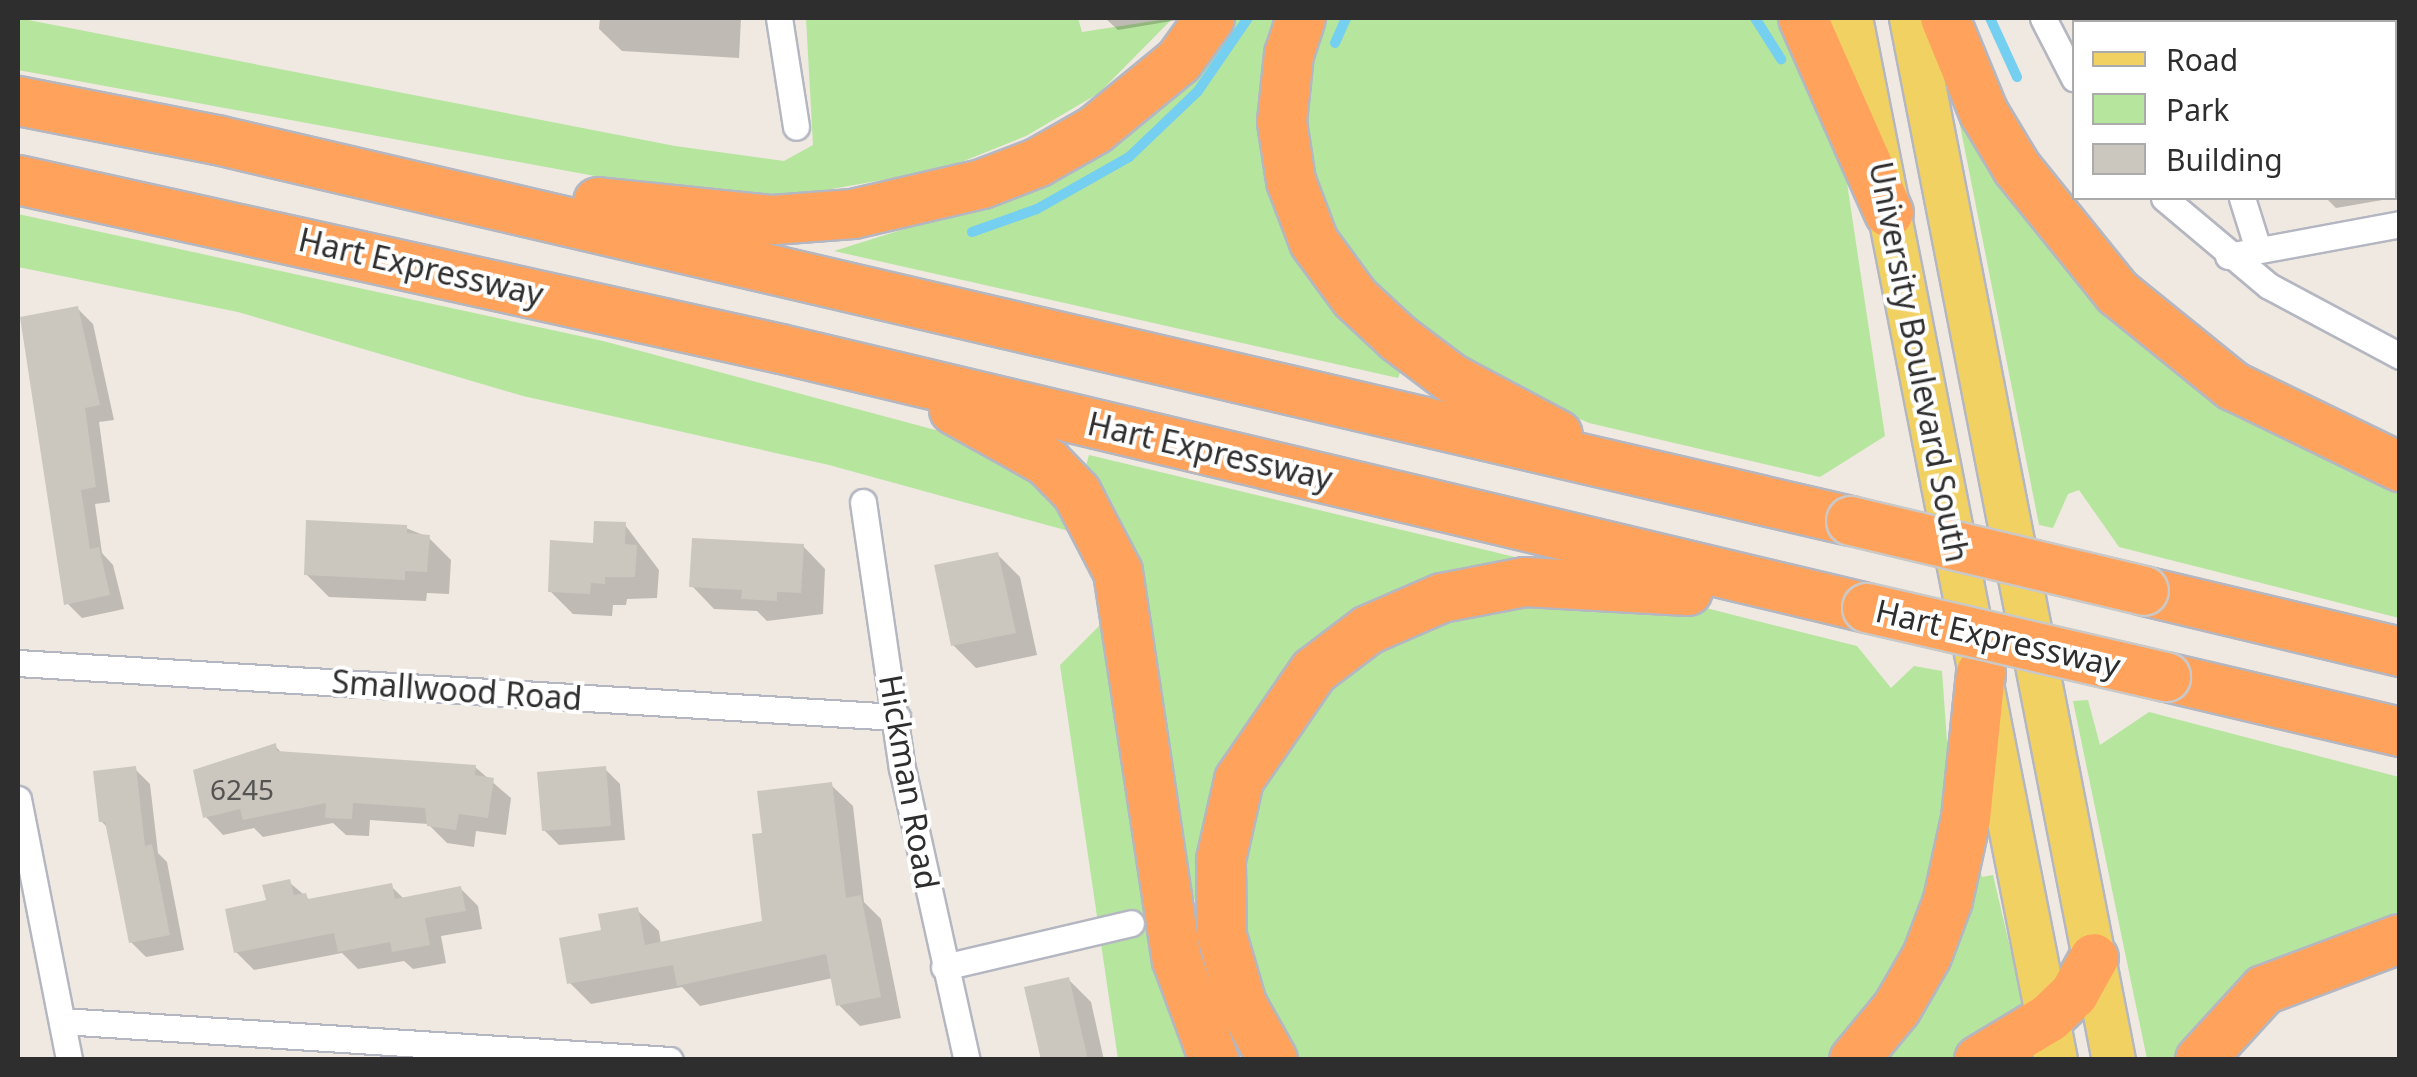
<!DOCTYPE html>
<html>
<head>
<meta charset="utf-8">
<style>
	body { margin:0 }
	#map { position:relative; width:2417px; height:1077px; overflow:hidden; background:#efe9e1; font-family:"Noto Sans",sans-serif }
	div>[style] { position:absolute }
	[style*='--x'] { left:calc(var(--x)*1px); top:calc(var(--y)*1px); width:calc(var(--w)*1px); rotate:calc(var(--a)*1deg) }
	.green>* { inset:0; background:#b6e59e }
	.shadow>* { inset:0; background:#0003 }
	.stream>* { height:10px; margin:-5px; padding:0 5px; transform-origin:5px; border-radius:5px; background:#75cff0 }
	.building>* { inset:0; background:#cbc7bf }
	.roads { filter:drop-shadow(2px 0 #b4b7c1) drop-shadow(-2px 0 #b4b7c1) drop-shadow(0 2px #b4b7c1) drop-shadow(0 -2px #b4b7c1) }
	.street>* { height:25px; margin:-12.5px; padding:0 12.5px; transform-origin:12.5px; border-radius:12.5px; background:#fff }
	.primary>* { height:42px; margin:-21px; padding:0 21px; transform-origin:21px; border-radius:21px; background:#f2d163 }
	.highway>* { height:48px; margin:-24px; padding:0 24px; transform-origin:24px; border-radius:24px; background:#ffa35c }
	.bridges { filter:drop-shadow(2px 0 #c9c9c9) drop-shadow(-2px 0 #c9c9c9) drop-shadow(0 2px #c9c9c9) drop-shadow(0 -2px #c9c9c9) }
	.highway-bridge>* { height:48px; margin:-24px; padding:0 24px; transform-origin:24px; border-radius:24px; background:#ffa35c }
	span { translate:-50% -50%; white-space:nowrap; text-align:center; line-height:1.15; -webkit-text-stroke:8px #fff; paint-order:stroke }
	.number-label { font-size:28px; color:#555452 }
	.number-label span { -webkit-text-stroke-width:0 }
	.street-label { font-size:32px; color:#2e2e2e }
	.frame { position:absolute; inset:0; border:20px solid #2e2e2e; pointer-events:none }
	.legend { position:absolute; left:2072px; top:20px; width:325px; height:180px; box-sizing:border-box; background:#fff; border:2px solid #ababab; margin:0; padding:12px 18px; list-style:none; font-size:30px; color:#2e2e2e }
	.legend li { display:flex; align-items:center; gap:20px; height:50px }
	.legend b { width:50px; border:2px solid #ababab }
</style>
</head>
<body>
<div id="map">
	<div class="green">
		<i style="clip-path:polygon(18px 18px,675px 146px,784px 161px,813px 145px,806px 18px,1078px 18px,1082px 32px,1173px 18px,1099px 93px,1026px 136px,944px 169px,798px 195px,671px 190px,18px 70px)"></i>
		<i style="clip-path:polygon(1226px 18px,1281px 18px,1267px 154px,1403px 365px,1398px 378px,834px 251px,962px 211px)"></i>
		<i style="clip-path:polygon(1317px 18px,1786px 18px,1844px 163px,1885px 436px,1820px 477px,1589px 423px,1489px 380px,1374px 301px,1313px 203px,1299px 83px)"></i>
		<i style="clip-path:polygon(1954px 95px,2087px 276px,2399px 479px,2399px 618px,2119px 547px,2079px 490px,2068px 494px,2053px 528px,2039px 525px)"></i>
		<i style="clip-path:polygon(18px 214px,603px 341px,969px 439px,1020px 463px,1060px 501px,1076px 533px,829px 465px,523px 396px,238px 312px,18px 267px)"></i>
		<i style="clip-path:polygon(1089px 455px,1515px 557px,1515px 572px,1324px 643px,1206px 899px,1181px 900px,1139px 587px,1128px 534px,1107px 493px,1085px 469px)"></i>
		<i style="clip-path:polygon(1512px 597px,1686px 603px,1857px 646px,1891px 688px,1914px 666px,1942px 671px,1952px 812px,1903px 972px,1836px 1059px,1294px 1059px,1254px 991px,1235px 867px,1273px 755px,1299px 713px,1383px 638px)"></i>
		<i style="clip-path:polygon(1102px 623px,1150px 931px,1163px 998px,1189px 1059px,1118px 1059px,1060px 665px)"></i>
		<i style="clip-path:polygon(2088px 700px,2100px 745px,2149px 712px,2399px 777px,2399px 928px,2182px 1059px,2147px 1059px,2073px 701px)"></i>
		<i style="clip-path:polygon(1977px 860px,1982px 877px,1993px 875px,2026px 1016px,1953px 1059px,1876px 1060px)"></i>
	</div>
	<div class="shadow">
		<i style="clip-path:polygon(600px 18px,741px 18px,739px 58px,622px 51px,599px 29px)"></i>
		<i style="clip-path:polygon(1105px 18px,1190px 18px,1118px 30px)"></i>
		<i style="clip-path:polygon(2260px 18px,2368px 18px,2369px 22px,2261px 22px)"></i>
		<i style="clip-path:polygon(2400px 109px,2400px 197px,2336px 208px,2326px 198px,2394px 198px)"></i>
		<i style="clip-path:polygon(78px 309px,93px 324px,114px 420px,99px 422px,110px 502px,95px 504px,102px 553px,113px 565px,124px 609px,82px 618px,67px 603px)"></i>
		<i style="clip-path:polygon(625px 525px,659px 570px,657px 598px,627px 599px,626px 605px,613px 605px,612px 616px,573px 614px,550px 591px)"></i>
		<i style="clip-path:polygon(406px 528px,428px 537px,451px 560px,449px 594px,427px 593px,426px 601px,329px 597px,306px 574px)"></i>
		<i style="clip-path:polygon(803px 546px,825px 569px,823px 614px,767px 621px,757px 611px,714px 609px,692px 586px)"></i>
		<i style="clip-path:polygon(997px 554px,1020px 577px,1037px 655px,976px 668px,953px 645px)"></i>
		<i style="clip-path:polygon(275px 746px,283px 754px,475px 767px,511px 798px,506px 835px,476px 831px,474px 847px,447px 843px,428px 824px,370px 820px,369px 836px,346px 835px,333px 823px,263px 837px,254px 828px,223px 835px,205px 816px)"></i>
		<i style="clip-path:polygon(135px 769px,150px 784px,158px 853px,167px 862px,184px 950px,146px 957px,131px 942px,109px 829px,101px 821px)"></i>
		<i style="clip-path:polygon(605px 769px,620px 784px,625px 840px,559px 845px,544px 830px)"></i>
		<i style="clip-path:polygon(831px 785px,853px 806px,864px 902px,881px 919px,901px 1018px,860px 1026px,839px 1005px,833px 978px,700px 1006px,682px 987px,591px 1004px,570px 983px,604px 932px,637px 910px,659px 931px,661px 944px,765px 923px,765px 835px)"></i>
		<i style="clip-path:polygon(289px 882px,311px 901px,391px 886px,405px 900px,460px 888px,478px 906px,482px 929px,441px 936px,446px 963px,413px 969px,404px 961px,358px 969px,342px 953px,254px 970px,236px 952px)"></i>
		<i style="clip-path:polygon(1068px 979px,1091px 1002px,1104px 1060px,1043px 1060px)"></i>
	</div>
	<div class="stream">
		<i style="--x:1755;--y:18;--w:49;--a:57.6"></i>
		<i style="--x:1990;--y:18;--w:65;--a:65.4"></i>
		<i style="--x:1335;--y:43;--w:27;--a:-66"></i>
		<i style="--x:972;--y:232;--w:69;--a:-19.5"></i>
		<i style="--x:1037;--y:209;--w:106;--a:-29.5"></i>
		<i style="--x:1129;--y:157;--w:95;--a:-43.7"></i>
		<i style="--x:1198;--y:91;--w:88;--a:-55.6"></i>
	</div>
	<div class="building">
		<i style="clip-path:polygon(78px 306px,100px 405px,85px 408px,96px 487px,81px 490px,90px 549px,99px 547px,110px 595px,64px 605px,20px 317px)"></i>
		<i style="clip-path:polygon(306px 520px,407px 525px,407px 533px,430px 535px,427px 572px,405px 571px,405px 580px,304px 575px)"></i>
		<i style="clip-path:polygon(594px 521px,626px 522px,625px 544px,637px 545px,635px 577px,605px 577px,605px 584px,591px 583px,590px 594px,548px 592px,550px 540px,593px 543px)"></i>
		<i style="clip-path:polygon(692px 538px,804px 544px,801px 593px,777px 592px,777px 601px,741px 599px,742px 590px,689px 587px)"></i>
		<i style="clip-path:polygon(998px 552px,1016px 633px,951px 646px,934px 565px)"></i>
		<i style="clip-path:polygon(276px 743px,277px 751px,476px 765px,475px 775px,494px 778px,488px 818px,459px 814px,456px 830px,427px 826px,425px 808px,353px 803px,352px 819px,325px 818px,326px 803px,243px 820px,240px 809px,203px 818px,193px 770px)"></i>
		<i style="clip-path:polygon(136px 766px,145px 846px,152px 844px,170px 935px,129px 943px,105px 822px,99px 822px,93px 771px)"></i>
		<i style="clip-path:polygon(606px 766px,611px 826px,542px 831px,537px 772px)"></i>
		<i style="clip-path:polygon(832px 782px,846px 898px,861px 895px,881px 997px,836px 1006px,826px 954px,677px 986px,673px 965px,567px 984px,559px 938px,601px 930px,598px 914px,638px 907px,645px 945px,762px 921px,752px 834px,762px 833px,757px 791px)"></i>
		<i style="clip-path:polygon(290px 879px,294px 895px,306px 893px,308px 899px,392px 883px,395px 899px,461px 886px,466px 911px,425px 918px,430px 945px,392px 952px,390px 942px,338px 952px,334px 933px,234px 953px,225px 909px,266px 900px,262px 885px)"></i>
		<i style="clip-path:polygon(1069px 977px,1088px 1060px,1041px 1060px,1024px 987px)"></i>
	</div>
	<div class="roads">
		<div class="street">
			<i style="--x:779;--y:18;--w:110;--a:81.1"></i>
			<i style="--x:2043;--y:18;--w:68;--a:62.7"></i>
			<i style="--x:2212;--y:18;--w:4;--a:76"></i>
			<i style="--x:2164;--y:198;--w:137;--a:40"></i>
			<i style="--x:2269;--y:286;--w:149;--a:28.1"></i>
			<i style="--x:2242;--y:198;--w:53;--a:72.6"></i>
			<i style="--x:2228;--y:256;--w:175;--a:-10.5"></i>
			<i style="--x:863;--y:502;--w:269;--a:81.7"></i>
			<i style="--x:902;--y:768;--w:299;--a:77.5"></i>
			<i style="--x:18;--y:663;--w:881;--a:3.52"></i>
			<i style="--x:18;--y:799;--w:266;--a:78.9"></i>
			<i style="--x:944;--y:967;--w:192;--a:-13.2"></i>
			<i style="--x:62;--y:1021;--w:609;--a:3.67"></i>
		</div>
		<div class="primary">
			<i style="--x:1851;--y:18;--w:1062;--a:78.87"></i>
			<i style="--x:1911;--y:18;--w:1062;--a:78.98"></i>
		</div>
		<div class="highway">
			<i style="--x:1301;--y:18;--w:38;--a:108"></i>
			<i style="--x:1289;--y:54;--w:68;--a:95.9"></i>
			<i style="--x:1282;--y:122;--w:60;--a:81.3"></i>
			<i style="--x:1291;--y:181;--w:65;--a:69.3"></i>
			<i style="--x:1314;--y:242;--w:69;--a:53.8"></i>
			<i style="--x:1355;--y:298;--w:59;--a:42.9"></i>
			<i style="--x:1398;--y:338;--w:66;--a:37"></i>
			<i style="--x:1451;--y:378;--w:121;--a:28"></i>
			<i style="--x:1803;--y:18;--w:213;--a:66.2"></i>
			<i style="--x:1945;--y:18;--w:103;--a:67.7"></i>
			<i style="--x:1984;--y:113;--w:64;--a:59"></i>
			<i style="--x:2017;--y:168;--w:161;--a:51.1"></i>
			<i style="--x:2118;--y:293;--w:148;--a:39"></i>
			<i style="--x:2233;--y:386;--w:186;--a:25.9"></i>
			<i style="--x:18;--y:101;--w:203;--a:11.1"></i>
			<i style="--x:217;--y:140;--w:1678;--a:13.13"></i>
			<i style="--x:18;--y:180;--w:781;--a:12.49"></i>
			<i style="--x:781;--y:349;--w:1116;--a:13.41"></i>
			<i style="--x:598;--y:202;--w:176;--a:5.9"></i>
			<i style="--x:773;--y:220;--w:80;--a:-4.3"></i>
			<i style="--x:853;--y:214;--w:132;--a:-13.1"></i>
			<i style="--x:982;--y:184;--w:59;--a:-20.9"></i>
			<i style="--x:1037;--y:163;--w:67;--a:-29.6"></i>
			<i style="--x:1095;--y:130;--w:109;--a:-39.4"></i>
			<i style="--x:1179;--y:61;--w:53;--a:-54.2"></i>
			<i style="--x:954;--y:410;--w:107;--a:29.2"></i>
			<i style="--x:1047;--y:462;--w:43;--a:45.9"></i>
			<i style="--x:1077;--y:493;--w:89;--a:62.6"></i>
			<i style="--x:1118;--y:572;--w:392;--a:81.4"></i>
			<i style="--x:1177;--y:960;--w:107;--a:69.7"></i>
			<i style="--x:2144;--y:591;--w:263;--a:13.4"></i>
			<i style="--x:2166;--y:677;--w:240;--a:13.2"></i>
			<i style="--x:1273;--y:1060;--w:64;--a:-119"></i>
			<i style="--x:1242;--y:1004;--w:71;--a:-106.4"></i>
			<i style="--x:1222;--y:936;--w:76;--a:-90.8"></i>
			<i style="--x:1221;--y:860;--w:82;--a:-77.3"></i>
			<i style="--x:1239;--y:780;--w:132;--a:-55.5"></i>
			<i style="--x:1314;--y:671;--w:68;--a:-37.2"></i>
			<i style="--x:1368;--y:630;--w:81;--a:-23.4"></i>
			<i style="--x:1442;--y:598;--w:85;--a:-10.9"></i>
			<i style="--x:1525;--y:582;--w:163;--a:3.2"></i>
			<i style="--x:1854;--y:1060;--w:67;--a:-50.4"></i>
			<i style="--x:1897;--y:1008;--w:60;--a:-60"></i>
			<i style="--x:1927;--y:956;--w:60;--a:-69.4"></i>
			<i style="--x:1948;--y:900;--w:84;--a:-77.6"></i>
			<i style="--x:1966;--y:818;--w:146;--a:-84.1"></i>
			<i style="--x:1979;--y:1060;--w:82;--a:-31"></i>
			<i style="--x:2049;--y:1018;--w:35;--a:-44"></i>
			<i style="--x:2074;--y:994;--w:41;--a:-60.9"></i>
			<i style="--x:2200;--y:1060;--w:95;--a:-47.6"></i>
			<i style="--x:2264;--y:990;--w:145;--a:-20.6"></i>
		</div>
	</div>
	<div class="bridges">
		<div class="highway-bridge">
			<i style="--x:1851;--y:521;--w:301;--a:13.4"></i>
			<i style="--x:1867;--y:608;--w:307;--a:13"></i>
		</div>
	</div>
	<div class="number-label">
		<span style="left:242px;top:789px">6245</span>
	</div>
	<div class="street-label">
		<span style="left:421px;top:267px;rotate:13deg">Hart Expressway</span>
		<span style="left:1919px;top:362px;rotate:79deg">University Boulevard South</span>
		<span style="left:1210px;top:451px;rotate:13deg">Hart Expressway</span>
		<span style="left:1998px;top:638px;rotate:13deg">Hart Expressway</span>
		<span style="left:457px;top:690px;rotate:4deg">Smallwood Road</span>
		<span style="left:909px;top:782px;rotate:80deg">Hickman Road</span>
	</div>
	<div class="frame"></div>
	<ul class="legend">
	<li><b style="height:12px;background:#f2d163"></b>Road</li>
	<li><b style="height:28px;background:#b6e59e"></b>Park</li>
	<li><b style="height:28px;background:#cbc7bf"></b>Building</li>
	</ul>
</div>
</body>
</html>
